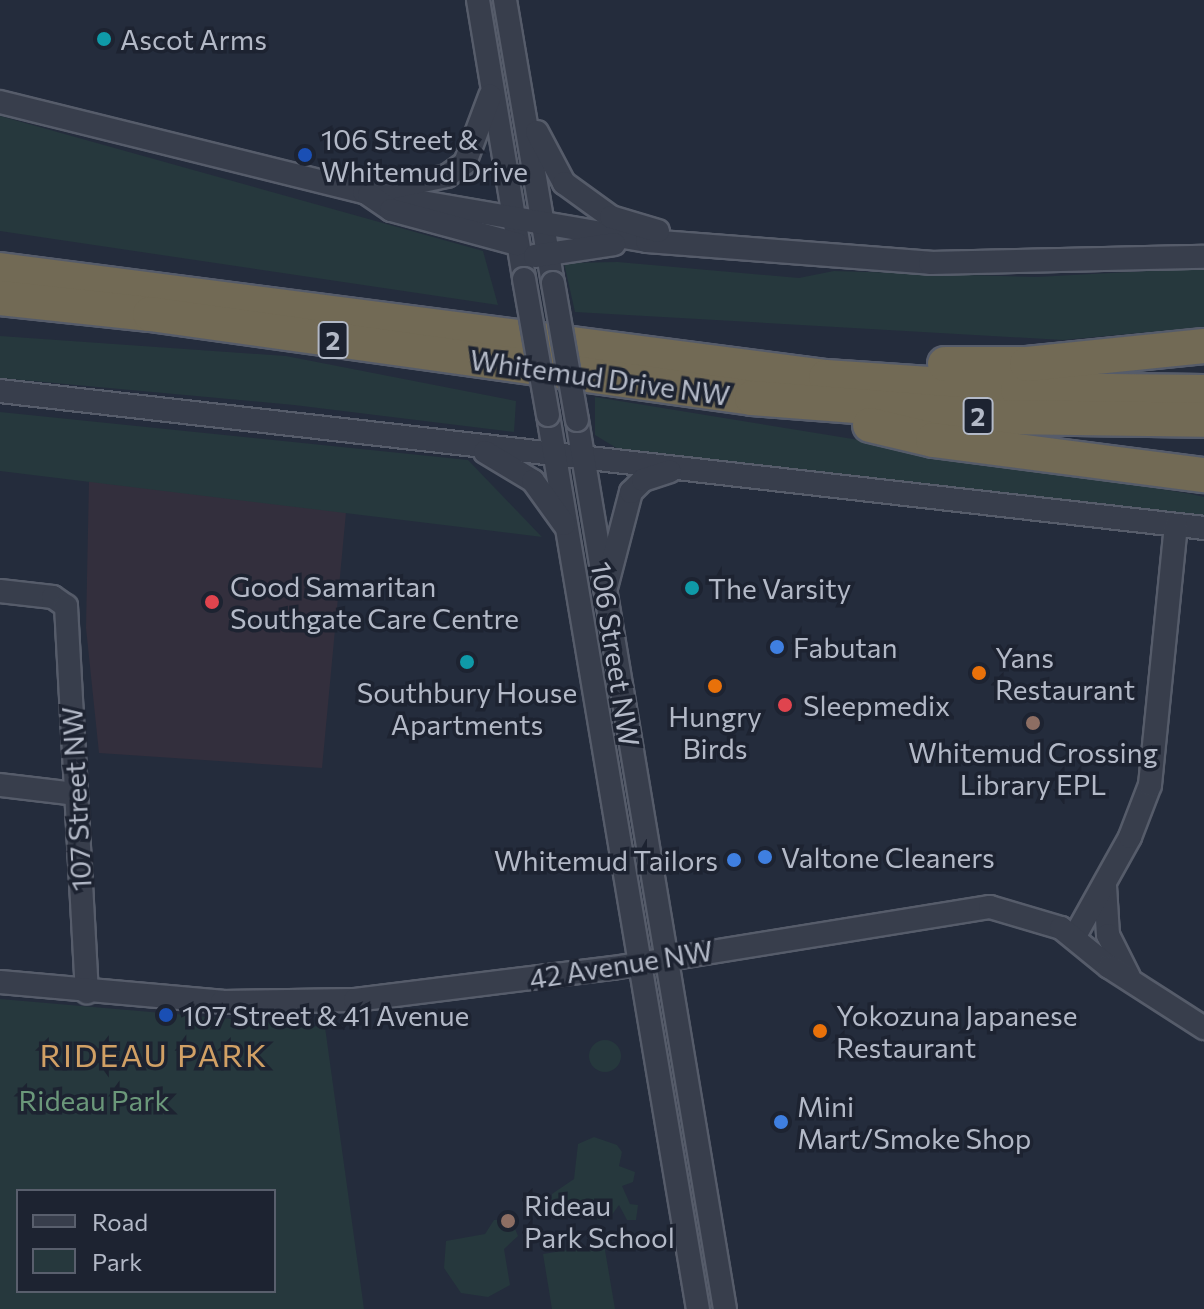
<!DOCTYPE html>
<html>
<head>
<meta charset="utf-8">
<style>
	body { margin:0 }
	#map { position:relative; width:1204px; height:1309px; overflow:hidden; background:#242c3c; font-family:Commissioner,sans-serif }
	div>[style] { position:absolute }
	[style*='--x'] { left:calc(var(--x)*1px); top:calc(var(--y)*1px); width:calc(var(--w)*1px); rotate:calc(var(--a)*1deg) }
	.medical>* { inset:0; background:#332f3d }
	.green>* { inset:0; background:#26383d }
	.round { border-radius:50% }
	.roads { filter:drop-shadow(2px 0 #565c6a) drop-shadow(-2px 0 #565c6a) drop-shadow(0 2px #565c6a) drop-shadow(0 -2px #565c6a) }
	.minor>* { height:22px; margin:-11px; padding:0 11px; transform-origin:11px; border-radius:11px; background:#383e4c }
	.highway>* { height:34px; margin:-17px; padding:0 17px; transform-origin:17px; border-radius:17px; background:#726a55 }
	.bridges { filter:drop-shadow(2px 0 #565c6a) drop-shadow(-2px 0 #565c6a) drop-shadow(0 2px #565c6a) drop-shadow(0 -2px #565c6a) }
	.minor-bridge>* { height:22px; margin:-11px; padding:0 11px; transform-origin:11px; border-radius:11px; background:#383e4c }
	.dots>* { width:22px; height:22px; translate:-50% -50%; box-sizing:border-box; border:4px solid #1d2331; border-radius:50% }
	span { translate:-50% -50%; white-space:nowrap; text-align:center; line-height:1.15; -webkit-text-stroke:7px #1d2331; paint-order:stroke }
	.shield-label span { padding:2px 6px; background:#1d2331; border:2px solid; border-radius:6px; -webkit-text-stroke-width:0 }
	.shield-label { font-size:26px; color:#b3b9c7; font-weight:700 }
	.poi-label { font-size:28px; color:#b3b9c7 }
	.left { translate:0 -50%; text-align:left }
	.right { translate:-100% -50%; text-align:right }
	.street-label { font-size:28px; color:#b3b9c7 }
	.park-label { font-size:28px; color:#6b987a }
	.quarter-label { font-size:32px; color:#d1a065; letter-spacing:2px }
	.legend { position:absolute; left:16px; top:1189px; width:260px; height:104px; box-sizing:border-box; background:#1d2331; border:2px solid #595f6d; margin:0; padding:10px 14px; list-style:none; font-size:24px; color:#b3b9c7 }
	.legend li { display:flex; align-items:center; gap:16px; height:40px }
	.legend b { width:40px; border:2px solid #595f6d }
</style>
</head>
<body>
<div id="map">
	<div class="medical">
		<i style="clip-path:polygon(89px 480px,346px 512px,322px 768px,99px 753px,86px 628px)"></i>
	</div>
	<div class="green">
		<i style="clip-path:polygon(0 116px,483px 251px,498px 305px,0 231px)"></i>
		<i style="clip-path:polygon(618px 262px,799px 278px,834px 271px,1036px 277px,1204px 268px,1204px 327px,1063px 340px,575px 312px,564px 263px)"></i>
		<i style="clip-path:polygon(0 336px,286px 356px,516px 401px,514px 432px,294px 405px,0 378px)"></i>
		<i style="clip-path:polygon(595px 397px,1191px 494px,1204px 497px,1204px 518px,623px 452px,595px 435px)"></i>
		<i style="clip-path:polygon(0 412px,468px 460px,542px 537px,0 471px)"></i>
		<i style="clip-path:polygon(evenodd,0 999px,325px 1027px,364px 1309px,0 1309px,0 999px,18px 1191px,274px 1191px,274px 1291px,18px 1291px,18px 1191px)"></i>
		<i class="round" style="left:589px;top:1040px;width:32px;height:32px"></i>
		<i style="clip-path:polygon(594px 1137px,617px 1145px,622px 1152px,619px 1166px,635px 1172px,633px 1182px,622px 1186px,630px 1204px,638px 1205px,636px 1220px,627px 1220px,619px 1205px,611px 1216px,599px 1220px,583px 1215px,560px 1218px,550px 1211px,552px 1194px,574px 1179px,578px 1144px)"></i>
		<i style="clip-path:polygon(511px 1219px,518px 1236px,504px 1249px,510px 1285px,488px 1297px,461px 1293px,444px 1268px,446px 1241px,485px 1234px,494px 1220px)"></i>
		<i style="clip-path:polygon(604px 1244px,615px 1309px,552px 1309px,543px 1254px)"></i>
	</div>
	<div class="roads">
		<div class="minor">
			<i style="--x:478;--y:0;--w:283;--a:80.6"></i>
			<i style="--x:505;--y:0;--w:287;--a:80.4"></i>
			<i style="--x:0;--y:102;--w:375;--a:13.9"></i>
			<i style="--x:364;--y:192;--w:287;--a:9.8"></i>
			<i style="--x:647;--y:241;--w:284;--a:4.4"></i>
			<i style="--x:930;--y:263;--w:274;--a:-1.3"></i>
			<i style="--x:537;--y:132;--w:58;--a:62.1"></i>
			<i style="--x:564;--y:183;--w:58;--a:35.9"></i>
			<i style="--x:611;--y:217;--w:49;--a:16.6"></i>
			<i style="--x:389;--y:188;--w:59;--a:-11.7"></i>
			<i style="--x:447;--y:176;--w:22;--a:-36"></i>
			<i style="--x:465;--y:163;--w:72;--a:-69.5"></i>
			<i style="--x:369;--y:195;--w:27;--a:34"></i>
			<i style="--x:391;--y:210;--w:131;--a:15.1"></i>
			<i style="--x:535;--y:256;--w:80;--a:-8.6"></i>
			<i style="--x:0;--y:391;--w:1212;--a:6.49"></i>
			<i style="--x:548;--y:415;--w:906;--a:80.48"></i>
			<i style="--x:577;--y:420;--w:901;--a:80.55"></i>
			<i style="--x:485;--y:452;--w:56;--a:31.1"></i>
			<i style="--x:533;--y:481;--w:53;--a:54.2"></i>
			<i style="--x:607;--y:584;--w:95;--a:-75.4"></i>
			<i style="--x:631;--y:492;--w:17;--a:-45"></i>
			<i style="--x:643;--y:480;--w:28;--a:-18"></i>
			<i style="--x:0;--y:591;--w:53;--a:6.5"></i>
			<i style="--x:53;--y:597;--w:16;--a:35"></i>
			<i style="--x:66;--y:606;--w:387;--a:86.9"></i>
			<i style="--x:0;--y:785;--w:77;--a:6.8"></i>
			<i style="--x:1105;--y:886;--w:49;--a:86.5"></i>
			<i style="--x:1108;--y:935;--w:47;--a:63.4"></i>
			<i style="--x:1075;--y:936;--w:113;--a:-60.9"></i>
			<i style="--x:1130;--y:837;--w:56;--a:-69"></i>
			<i style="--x:1150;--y:785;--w:261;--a:-84.3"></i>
			<i style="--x:0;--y:982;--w:223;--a:5.1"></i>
			<i style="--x:222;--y:1002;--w:133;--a:-0.9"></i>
			<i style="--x:355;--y:1000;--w:260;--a:-7.1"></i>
			<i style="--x:613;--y:968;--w:382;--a:-9.2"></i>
			<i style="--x:990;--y:907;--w:74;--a:16.5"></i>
			<i style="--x:1061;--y:928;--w:62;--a:39.1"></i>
			<i style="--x:1109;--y:967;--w:113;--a:32.7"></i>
		</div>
		<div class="highway">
			<i style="--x:0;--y:270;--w:833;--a:7.38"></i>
			<i style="--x:826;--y:377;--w:192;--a:3.9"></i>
			<i style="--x:1018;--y:390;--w:186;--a:0.6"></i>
			<i style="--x:0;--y:298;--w:151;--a:6.1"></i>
			<i style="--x:150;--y:314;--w:608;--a:7.94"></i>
			<i style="--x:752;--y:398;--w:250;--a:4.4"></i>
			<i style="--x:1001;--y:417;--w:203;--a:0.8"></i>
			<i style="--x:945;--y:364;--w:82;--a:0"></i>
			<i style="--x:1027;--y:364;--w:178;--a:-5.8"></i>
			<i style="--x:870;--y:425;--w:65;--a:13.4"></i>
			<i style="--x:933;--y:440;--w:273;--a:7.4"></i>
		</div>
	</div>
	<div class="bridges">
		<div class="minor-bridge">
			<i style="--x:524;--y:279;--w:138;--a:80"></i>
			<i style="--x:553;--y:283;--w:139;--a:80.1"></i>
		</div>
	</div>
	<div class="dots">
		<i style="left:104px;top:39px;background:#0f9aa8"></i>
		<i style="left:305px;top:155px;background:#1a4fb4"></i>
		<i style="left:692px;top:588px;background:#0f9aa8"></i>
		<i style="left:212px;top:602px;background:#e0444e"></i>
		<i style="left:777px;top:647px;background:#3f7fe0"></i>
		<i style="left:467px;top:662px;background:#0f9aa8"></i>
		<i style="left:979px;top:673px;background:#e8710a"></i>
		<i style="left:715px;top:686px;background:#e8710a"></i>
		<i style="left:785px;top:705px;background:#e0444e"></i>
		<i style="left:1033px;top:723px;background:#8d6e63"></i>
		<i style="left:765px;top:857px;background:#3f7fe0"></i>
		<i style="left:734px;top:860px;background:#3f7fe0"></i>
		<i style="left:166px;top:1015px;background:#1a4fb4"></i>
		<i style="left:820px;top:1031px;background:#e8710a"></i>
		<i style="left:781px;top:1122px;background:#3f7fe0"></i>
		<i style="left:508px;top:1221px;background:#8d6e63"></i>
	</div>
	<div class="shield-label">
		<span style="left:333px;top:340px">2</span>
		<span style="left:978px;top:416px">2</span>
	</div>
	<div class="poi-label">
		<span class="left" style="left:120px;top:39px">Ascot Arms</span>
		<span class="left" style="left:321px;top:155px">106 Street &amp;<br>Whitemud Drive</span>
		<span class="left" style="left:230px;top:602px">Good Samaritan<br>Southgate Care Centre</span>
		<span class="left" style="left:708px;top:588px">The Varsity</span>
		<span class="left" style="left:793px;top:647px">Fabutan</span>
		<span class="left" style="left:995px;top:673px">Yans<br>Restaurant</span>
		<span style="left:467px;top:708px">Southbury House<br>Apartments</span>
		<span class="left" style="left:803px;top:705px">Sleepmedix</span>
		<span style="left:715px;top:732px">Hungry<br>Birds</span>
		<span style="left:1033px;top:768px">Whitemud Crossing<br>Library EPL</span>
		<span class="left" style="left:781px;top:857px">Valtone Cleaners</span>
		<span class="right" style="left:718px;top:860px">Whitemud Tailors</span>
		<span class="left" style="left:182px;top:1015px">107 Street &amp; 41 Avenue</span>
		<span class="left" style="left:836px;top:1031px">Yokozuna Japanese<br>Restaurant</span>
		<span class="left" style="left:797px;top:1122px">Mini<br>Mart/Smoke Shop</span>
		<span class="left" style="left:524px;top:1221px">Rideau<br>Park School</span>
	</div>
	<div class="street-label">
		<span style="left:600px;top:377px;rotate:8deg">Whitemud Drive NW</span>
		<span style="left:616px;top:654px;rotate:81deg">106 Street NW</span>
		<span style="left:76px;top:799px;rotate:-93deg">107 Street NW</span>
		<span style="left:621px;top:964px;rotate:-9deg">42 Avenue NW</span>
	</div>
	<div class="park-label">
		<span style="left:94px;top:1100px">Rideau Park</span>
	</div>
	<div class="quarter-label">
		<span style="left:154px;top:1054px">RIDEAU PARK</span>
	</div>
	<ul class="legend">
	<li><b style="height:10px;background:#383e4c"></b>Road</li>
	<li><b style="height:22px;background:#26383d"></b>Park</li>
	</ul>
</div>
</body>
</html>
